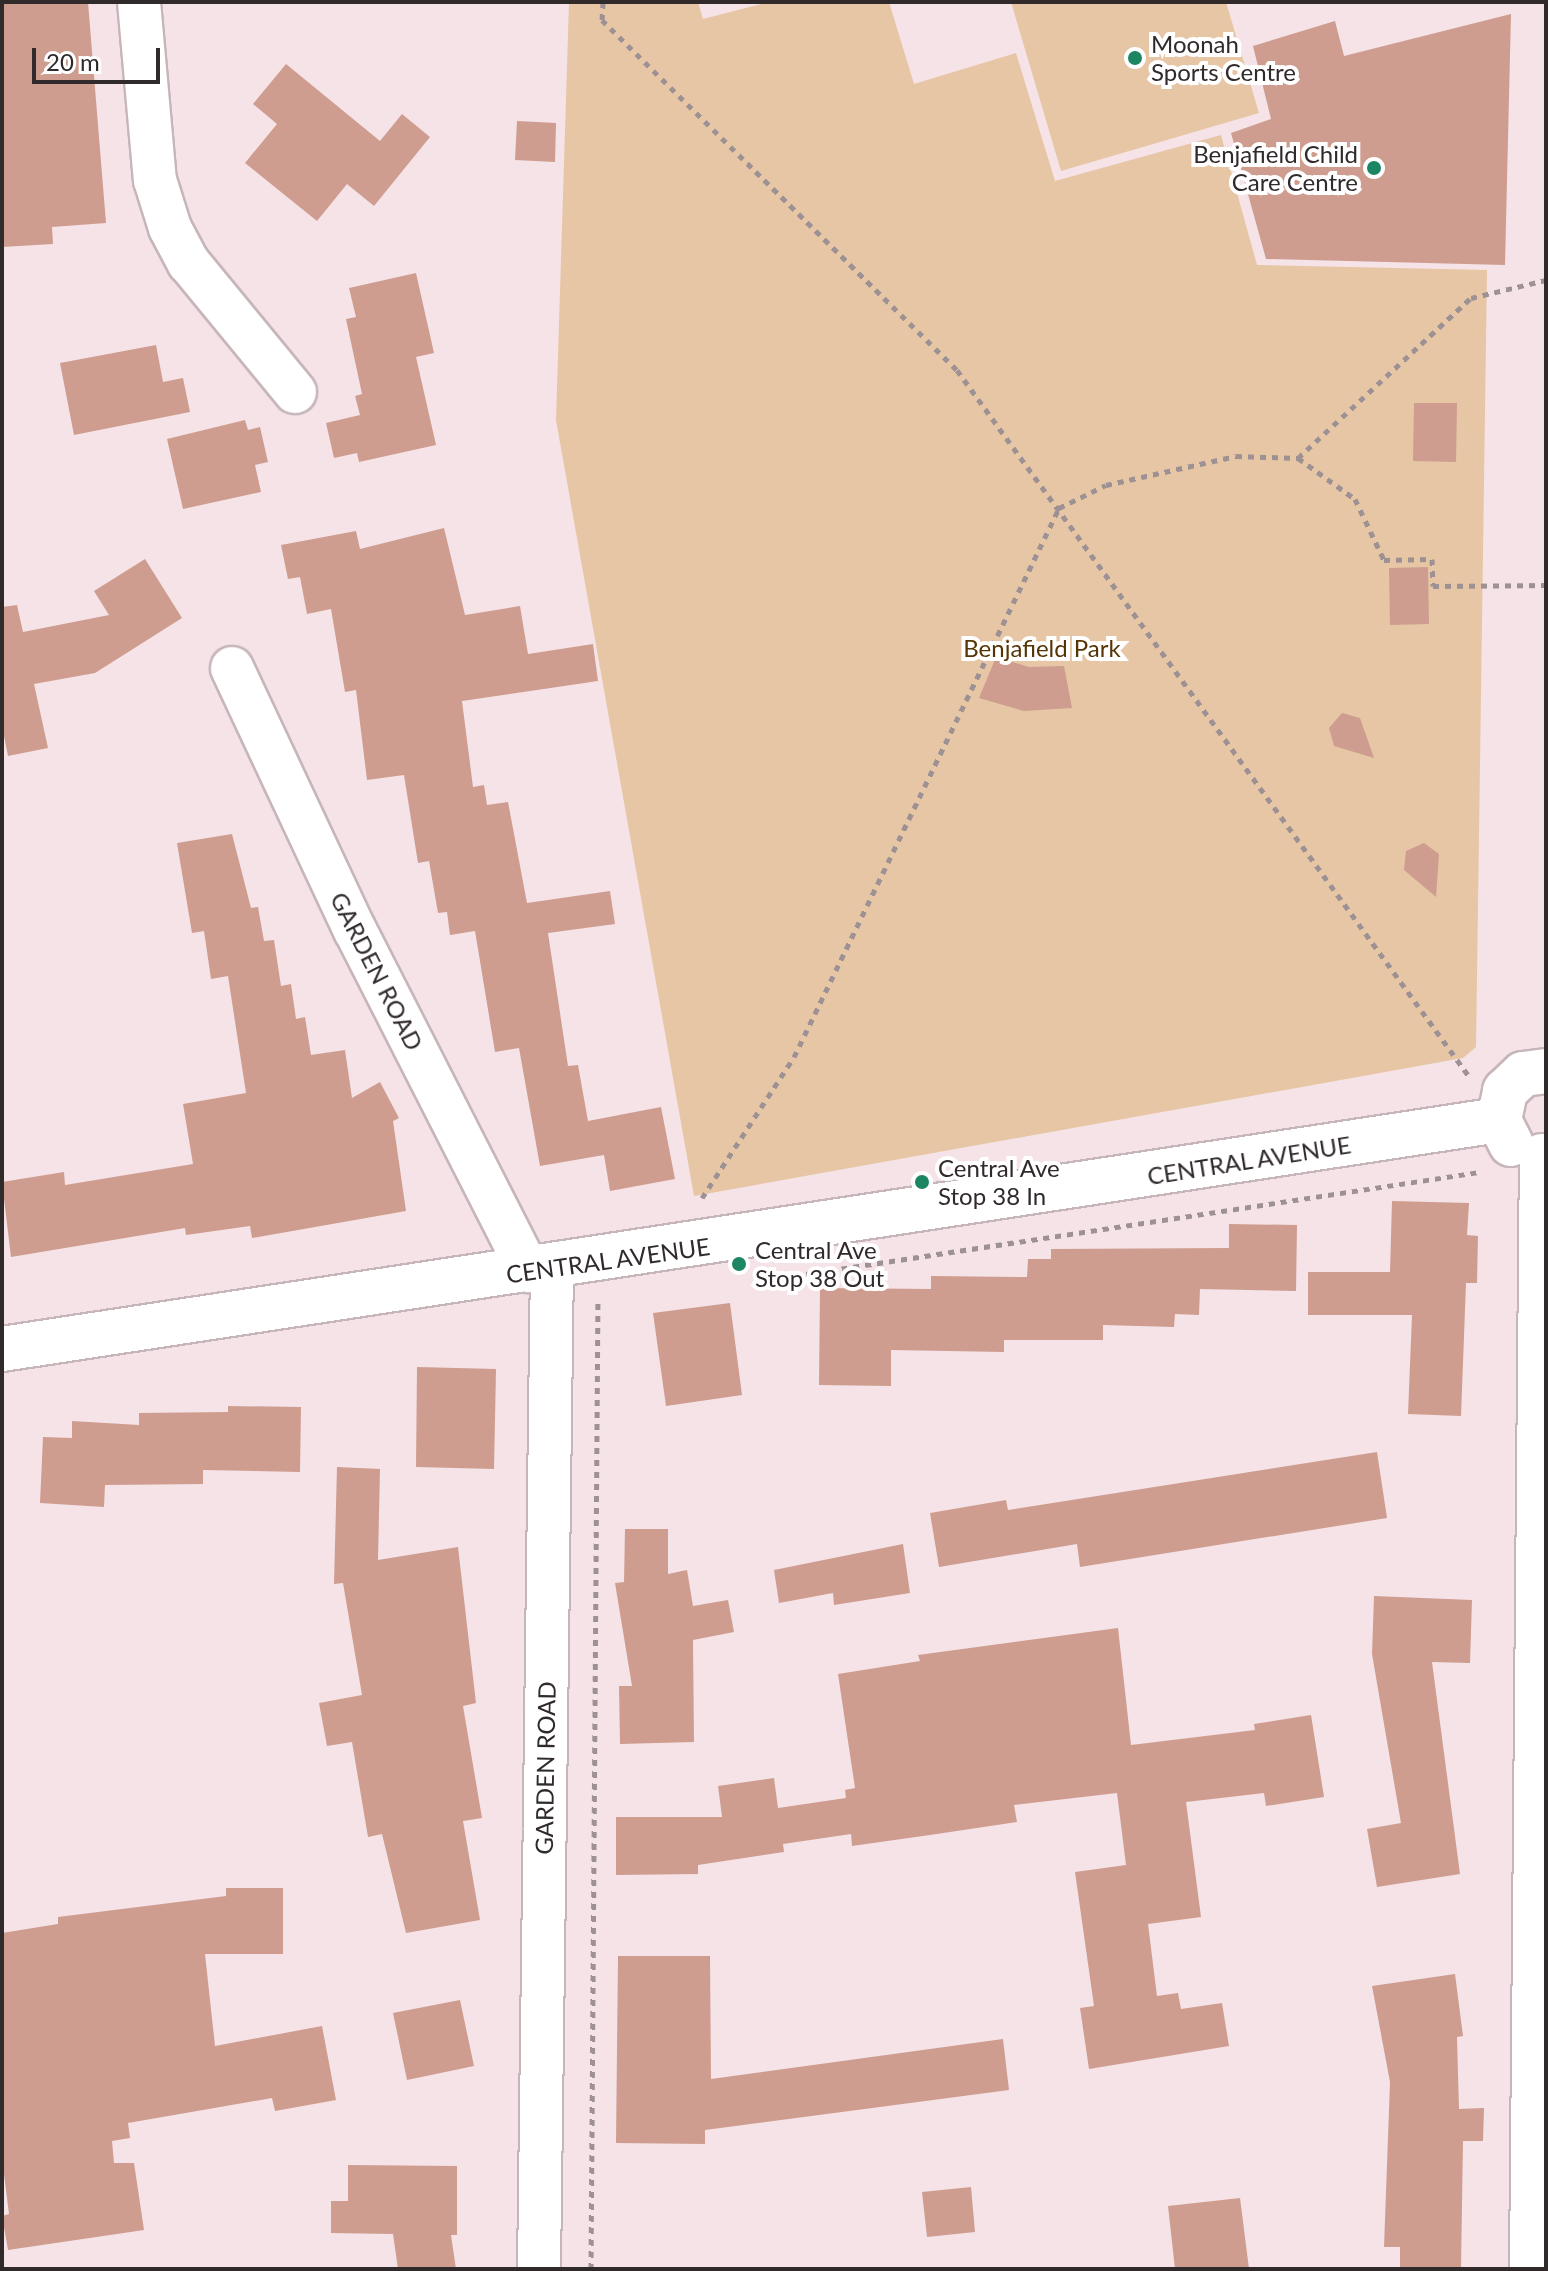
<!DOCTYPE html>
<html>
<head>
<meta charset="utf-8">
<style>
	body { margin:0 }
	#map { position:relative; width:1548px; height:2271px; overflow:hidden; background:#f5e3e7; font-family:Lato,sans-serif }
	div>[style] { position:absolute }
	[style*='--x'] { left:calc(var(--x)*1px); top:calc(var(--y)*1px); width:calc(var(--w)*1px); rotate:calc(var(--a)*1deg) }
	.green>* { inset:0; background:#e6c6a4 }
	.building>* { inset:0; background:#ce9d8f }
	.path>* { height:5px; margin-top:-2.5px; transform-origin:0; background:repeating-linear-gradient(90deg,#9e9194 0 6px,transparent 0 12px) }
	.roads { filter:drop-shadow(2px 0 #c7b6b9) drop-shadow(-2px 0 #c7b6b9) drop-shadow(0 2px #c7b6b9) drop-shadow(0 -2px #c7b6b9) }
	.street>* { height:42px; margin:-21px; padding:0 21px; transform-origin:21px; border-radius:21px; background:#fff }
	.secondary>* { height:44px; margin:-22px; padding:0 22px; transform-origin:22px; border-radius:22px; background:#fff }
	.dots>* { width:22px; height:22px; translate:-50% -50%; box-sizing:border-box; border:4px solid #fff; border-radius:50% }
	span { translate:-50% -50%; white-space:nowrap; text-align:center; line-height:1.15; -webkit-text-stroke:8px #fff; paint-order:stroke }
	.poi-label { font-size:24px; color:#312a2b }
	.left { translate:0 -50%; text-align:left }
	.right { translate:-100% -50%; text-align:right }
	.park-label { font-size:24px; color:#553405 }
	.street-label { font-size:24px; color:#312a2b }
	.frame { position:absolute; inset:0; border:4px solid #312a2b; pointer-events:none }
	.scale { position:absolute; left:32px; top:48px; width:128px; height:36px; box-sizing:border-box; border:4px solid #312a2b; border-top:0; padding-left:10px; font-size:24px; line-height:28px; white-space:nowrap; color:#312a2b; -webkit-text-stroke:6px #fff; paint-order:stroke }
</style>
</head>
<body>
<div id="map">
	<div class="green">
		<i style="clip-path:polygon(569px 2px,698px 2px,703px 19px,769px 2px,889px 2px,914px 84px,1016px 53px,1055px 181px,1221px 135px,1257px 265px,1487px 270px,1476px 1047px,1463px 1058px,694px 1196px,556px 420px)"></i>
		<i style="clip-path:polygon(1011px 2px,1226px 2px,1259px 113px,1061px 171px)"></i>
	</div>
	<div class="building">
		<i style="clip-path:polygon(2px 2px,88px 2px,106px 223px,52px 227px,53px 244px,2px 247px)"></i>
		<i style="clip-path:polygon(1511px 14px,1505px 265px,1266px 259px,1231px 133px,1271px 119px,1253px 46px,1335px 21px,1344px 56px)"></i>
		<i style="clip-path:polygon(286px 64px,380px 141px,402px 114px,430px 137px,374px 206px,347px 184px,317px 221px,245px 163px,277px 124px,253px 104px)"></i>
		<i style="clip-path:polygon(517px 121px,556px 123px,555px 162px,515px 160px)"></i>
		<i style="clip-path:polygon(416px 273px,434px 353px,416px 357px,436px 445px,359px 462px,357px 453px,334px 458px,326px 423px,360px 415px,355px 396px,362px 394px,346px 319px,356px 317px,349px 288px)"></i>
		<i style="clip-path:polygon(156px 345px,163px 382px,183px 378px,190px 412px,74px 435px,60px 363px)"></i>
		<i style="clip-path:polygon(1414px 403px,1457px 403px,1456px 462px,1413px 461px)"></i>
		<i style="clip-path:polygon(245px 420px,248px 430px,260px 427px,268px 462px,255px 465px,261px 492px,183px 509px,167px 439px)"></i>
		<i style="clip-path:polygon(444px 528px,465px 615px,520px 606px,528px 654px,593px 644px,598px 681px,462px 701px,473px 787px,484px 785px,487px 805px,508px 802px,527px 903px,610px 891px,615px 924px,548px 933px,568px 1066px,578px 1065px,588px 1121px,661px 1107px,675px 1179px,610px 1191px,604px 1155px,540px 1166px,519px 1048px,495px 1052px,475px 931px,450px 935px,447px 912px,438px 913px,429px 861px,418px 863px,404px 775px,367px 780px,356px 690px,345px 692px,331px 609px,307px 614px,300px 577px,288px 579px,281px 545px,356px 531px,360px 549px)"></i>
		<i style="clip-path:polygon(145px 559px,182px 618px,95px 673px,34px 684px,48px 748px,8px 756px,2px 726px,2px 607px,17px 605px,23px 632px,109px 615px,94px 591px)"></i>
		<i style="clip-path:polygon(1428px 567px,1429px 624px,1390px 625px,1389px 568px)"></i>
		<i style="clip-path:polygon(996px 657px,1029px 667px,1064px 666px,1072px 708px,1024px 711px,979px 698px)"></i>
		<i style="clip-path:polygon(1342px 713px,1360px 718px,1374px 758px,1334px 746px,1329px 728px)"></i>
		<i style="clip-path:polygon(232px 834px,251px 908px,258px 907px,264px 941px,274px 940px,281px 986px,291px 984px,296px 1019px,305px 1017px,311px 1055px,345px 1050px,352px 1098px,380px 1082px,399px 1118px,393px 1121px,406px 1211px,252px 1238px,250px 1226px,186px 1235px,185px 1228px,11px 1257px,2px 1182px,64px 1172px,65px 1185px,193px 1164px,183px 1104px,246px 1093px,228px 976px,211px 979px,204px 931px,192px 933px,177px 843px)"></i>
		<i style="clip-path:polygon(1424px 843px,1439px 854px,1436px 897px,1404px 870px,1406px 851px)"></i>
		<i style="clip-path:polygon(1392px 1201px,1469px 1203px,1467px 1235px,1478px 1236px,1477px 1283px,1466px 1283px,1461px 1416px,1408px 1414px,1412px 1315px,1308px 1315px,1308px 1272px,1390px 1272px)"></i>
		<i style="clip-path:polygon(1229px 1224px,1297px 1225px,1296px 1291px,1200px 1289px,1199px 1315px,1175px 1314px,1174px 1327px,1103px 1325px,1103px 1340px,1004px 1340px,1004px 1352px,891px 1350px,891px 1386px,819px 1385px,820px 1288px,931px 1289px,931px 1276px,1027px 1277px,1028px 1259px,1051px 1259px,1051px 1249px,1229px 1248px)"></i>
		<i style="clip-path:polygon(730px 1303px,742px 1395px,666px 1406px,653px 1313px)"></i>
		<i style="clip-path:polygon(417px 1367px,496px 1369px,494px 1469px,416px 1467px)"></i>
		<i style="clip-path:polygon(228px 1406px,301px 1407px,300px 1472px,203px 1470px,203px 1484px,105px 1485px,104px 1507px,40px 1503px,43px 1437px,72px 1438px,72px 1421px,139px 1425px,139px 1413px,228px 1412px)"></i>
		<i style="clip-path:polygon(1377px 1452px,1387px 1518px,1080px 1567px,1077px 1544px,939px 1567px,930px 1513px,1006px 1500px,1008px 1510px)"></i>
		<i style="clip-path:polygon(337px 1467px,380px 1469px,378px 1560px,458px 1547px,476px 1703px,463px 1706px,482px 1818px,463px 1821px,480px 1920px,406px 1933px,382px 1834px,368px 1837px,352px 1742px,327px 1746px,319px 1703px,362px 1695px,343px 1583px,334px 1584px)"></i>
		<i style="clip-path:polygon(625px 1529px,668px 1529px,668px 1574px,687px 1570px,693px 1606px,728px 1600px,734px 1632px,693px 1640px,694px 1742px,620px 1744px,619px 1686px,632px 1686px,615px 1583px,624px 1582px)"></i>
		<i style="clip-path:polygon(903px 1544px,910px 1593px,834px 1605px,833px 1593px,779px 1603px,774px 1570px)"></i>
		<i style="clip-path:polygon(1374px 1596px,1472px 1600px,1470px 1663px,1432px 1662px,1460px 1874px,1377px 1887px,1367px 1829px,1401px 1823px,1372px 1654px)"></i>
		<i style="clip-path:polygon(1118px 1628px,1131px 1745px,1255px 1730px,1254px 1724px,1311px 1715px,1324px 1797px,1266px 1806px,1264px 1793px,1186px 1802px,1201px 1917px,1148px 1924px,1157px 1996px,1178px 1993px,1181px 2009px,1222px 2003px,1229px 2046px,1089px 2069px,1080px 2008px,1094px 2006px,1075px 1872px,1126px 1865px,1117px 1793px,1014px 1805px,1017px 1822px,930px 1835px,852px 1846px,851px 1834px,783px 1844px,784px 1852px,698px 1865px,698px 1874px,616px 1875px,616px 1817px,722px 1817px,718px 1786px,774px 1778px,778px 1808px,846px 1798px,845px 1790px,855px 1788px,838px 1674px,920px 1661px,918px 1655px)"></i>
		<i style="clip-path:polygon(226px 1888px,283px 1888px,283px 1954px,205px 1954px,215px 2046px,322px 2026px,336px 2100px,275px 2111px,272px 2098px,128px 2123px,130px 2138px,112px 2141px,114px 2163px,134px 2163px,144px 2230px,8px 2250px,2px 2216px,9px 2214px,2px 2158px,2px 1933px,58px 1924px,58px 1917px,226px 1896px)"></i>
		<i style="clip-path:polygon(618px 1956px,710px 1956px,711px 2079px,1003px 2039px,1009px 2090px,705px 2130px,705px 2144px,616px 2143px)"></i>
		<i style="clip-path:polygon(1455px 1974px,1463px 2036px,1457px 2037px,1459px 2109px,1484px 2108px,1483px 2141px,1463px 2141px,1461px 2269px,1400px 2269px,1400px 2247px,1384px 2247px,1390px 2082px,1372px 1986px)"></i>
		<i style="clip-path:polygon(460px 2000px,474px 2066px,407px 2080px,393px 2013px)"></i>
		<i style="clip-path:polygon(348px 2165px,457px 2166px,457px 2235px,451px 2235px,456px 2269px,398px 2269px,393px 2234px,331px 2233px,331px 2201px,348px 2201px)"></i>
		<i style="clip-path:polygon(971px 2187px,975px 2232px,927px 2237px,922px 2192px)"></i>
		<i style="clip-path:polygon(1240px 2198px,1249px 2269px,1175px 2269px,1168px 2206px)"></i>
	</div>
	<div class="path">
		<i style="--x:603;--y:2;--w:18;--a:93"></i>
		<i style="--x:602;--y:20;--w:499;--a:44.6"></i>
		<i style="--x:957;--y:370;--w:871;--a:54.06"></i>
		<i style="--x:1298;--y:458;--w:70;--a:35.7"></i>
		<i style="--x:1355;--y:499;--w:68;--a:64.6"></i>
		<i style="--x:1384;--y:560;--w:48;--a:-1.2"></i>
		<i style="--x:1432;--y:559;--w:27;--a:88"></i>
		<i style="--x:1433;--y:586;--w:113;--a:-0.5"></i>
		<i style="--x:702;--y:1198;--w:168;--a:-56.9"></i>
		<i style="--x:794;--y:1057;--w:610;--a:-64.23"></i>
		<i style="--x:1059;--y:508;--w:52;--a:-26.1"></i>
		<i style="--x:1106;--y:485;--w:133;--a:-12.6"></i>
		<i style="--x:1236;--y:456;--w:62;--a:1.8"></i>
		<i style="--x:1298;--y:458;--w:236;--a:-42.8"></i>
		<i style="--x:1471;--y:298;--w:77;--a:-13.5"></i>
		<i style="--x:806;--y:1274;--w:682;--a:-8.61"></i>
		<i style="--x:591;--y:2269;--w:967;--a:-89.59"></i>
	</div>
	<div class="roads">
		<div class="street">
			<i style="--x:139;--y:2;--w:179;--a:84.9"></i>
			<i style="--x:155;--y:180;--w:50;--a:72.6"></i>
			<i style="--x:170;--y:228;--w:40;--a:62"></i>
			<i style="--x:189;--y:263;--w:167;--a:50.6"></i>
			<i style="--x:232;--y:668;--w:289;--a:64.9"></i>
			<i style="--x:355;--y:930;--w:383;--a:63"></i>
			<i style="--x:539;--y:2269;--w:1002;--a:-89.26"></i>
		</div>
		<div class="secondary">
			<i style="--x:1511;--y:1144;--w:27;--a:-117"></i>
			<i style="--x:1499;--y:1120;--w:30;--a:-78"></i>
			<i style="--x:1505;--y:1091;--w:25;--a:-43"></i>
			<i style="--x:1523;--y:1074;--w:23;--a:-7"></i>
			<i style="--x:2;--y:1349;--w:1514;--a:-8.7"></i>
			<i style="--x:1532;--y:2269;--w:1113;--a:-89.49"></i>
		</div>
	</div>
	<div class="dots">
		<i style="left:1135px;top:58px;background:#1c8562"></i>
		<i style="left:1374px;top:168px;background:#1c8562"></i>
		<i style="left:922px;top:1182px;background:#1c8562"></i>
		<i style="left:739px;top:1264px;background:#1c8562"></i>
	</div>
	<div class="poi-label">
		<span class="left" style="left:1151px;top:58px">Moonah<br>Sports Centre</span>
		<span class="right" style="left:1358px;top:168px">Benjafield Child<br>Care Centre</span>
		<span class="left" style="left:938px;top:1182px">Central Ave<br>Stop 38 In</span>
		<span class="left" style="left:755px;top:1264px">Central Ave<br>Stop 38 Out</span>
	</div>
	<div class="park-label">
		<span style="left:1042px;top:648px">Benjafield Park</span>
	</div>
	<div class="street-label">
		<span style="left:377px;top:971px;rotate:63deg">GARDEN ROAD</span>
		<span style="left:1249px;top:1160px;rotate:-9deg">CENTRAL AVENUE</span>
		<span style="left:608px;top:1260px;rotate:-8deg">CENTRAL AVENUE</span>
		<span style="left:545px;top:1768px;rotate:-89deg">GARDEN ROAD</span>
	</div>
	<div class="frame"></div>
	<div class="scale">20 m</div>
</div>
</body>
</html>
